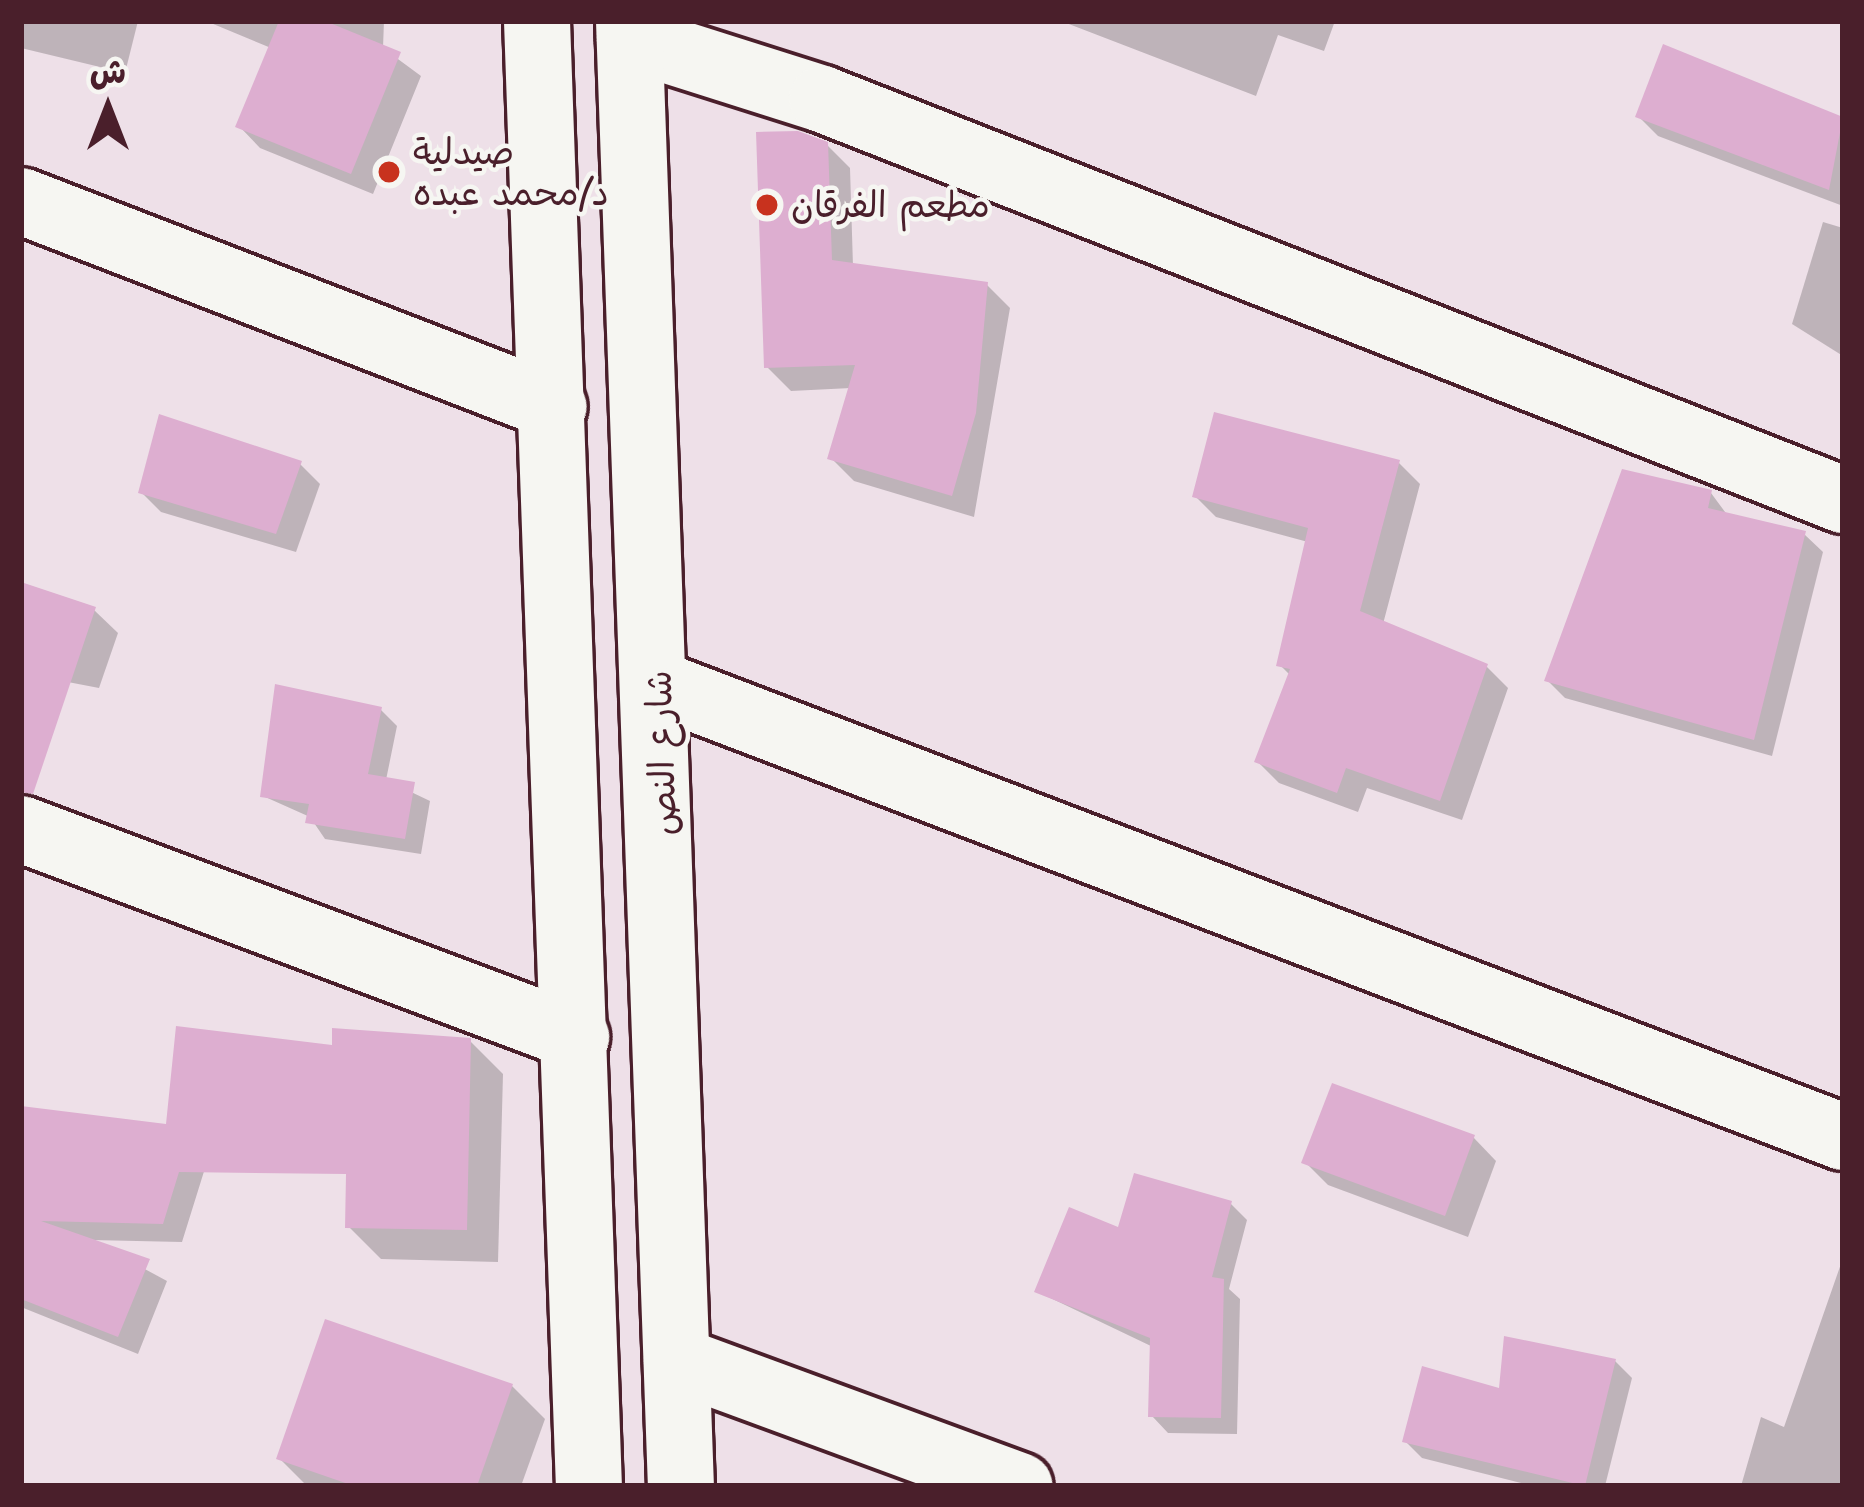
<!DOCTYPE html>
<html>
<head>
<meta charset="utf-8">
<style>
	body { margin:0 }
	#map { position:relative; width:1864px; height:1507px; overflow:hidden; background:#eee0e8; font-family:"Shantell Sans","Playpen Sans Arabic",sans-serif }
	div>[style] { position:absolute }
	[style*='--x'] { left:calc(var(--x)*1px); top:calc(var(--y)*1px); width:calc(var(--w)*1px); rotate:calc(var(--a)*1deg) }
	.shadow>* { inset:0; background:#0003 }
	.building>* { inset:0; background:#ddaed0 }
	.roads { filter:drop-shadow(3px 0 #4a1f2b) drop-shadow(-3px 0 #4a1f2b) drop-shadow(0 3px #4a1f2b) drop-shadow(0 -3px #4a1f2b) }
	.minor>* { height:66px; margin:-33px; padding:0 33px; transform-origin:33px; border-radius:33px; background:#f6f6f2 }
	.major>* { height:66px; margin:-33px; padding:0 33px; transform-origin:33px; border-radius:33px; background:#f6f6f2 }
	.dots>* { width:33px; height:33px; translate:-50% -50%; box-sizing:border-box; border:6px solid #f6f6f2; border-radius:50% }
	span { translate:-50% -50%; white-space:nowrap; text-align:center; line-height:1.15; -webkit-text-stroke:9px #f6f6f2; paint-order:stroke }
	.poi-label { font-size:36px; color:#4a1f2b }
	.left { translate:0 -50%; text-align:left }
	.street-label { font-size:36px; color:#4a1f2b }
	.frame { position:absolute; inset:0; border:24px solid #4a1f2b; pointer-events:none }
	.north { position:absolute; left:48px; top:48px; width:120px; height:120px; -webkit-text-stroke:9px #f6f6f2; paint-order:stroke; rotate:0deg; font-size:33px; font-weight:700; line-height:48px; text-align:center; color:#4a1f2b }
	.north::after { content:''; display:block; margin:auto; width:42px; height:54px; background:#4a1f2b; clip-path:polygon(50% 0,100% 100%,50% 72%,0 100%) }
</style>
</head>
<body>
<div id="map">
	<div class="shadow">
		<i style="clip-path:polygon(21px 21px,138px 21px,125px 73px,21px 48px)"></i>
		<i style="clip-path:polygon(206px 21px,384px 21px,383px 48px,421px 76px,373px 194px,260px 148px,239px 126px,271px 48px)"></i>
		<i style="clip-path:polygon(1061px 21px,1335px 21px,1324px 51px,1278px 35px,1256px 96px)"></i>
		<i style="clip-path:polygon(1707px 66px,1843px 120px,1843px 206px,1658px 136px,1638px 116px)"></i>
		<i style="clip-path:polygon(826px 144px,850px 168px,853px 266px,987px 285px,1010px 308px,974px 517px,854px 481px,831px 458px,851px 388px,791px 391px,767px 367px)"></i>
		<i style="clip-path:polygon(1823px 222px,1843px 228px,1843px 356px,1792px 324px)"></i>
		<i style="clip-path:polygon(1399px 463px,1420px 484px,1383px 624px,1487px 667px,1508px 688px,1462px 820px,1367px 788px,1358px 812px,1279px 783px,1258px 762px,1291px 676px,1280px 665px,1308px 542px,1216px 517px,1195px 496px)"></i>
		<i style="clip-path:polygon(300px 464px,320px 484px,296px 552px,161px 512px,141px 492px)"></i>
		<i style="clip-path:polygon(1711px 493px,1728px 516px,1804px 534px,1823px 552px,1772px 756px,1565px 698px,1547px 680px)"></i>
		<i style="clip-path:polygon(21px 585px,94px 610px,118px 633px,99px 688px,21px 673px)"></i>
		<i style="clip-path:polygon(380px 709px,397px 726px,386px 780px,430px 801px,421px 854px,325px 839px,310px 817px,263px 796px)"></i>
		<i style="clip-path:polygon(470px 1041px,503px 1074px,498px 1262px,381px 1259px,348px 1226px)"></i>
		<i style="clip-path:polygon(21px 1109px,211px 1149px,182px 1242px,91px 1240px,167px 1281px,138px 1354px,21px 1307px)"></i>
		<i style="clip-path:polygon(1473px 1137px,1496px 1161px,1468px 1237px,1328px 1185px,1305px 1162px)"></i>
		<i style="clip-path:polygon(1231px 1204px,1247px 1220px,1229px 1289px,1240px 1299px,1237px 1434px,1168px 1433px,1152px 1416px,1153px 1347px,1038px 1292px,1120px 1231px)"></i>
		<i style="clip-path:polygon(1843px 1258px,1843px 1486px,1741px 1486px,1761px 1417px,1784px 1427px)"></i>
		<i style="clip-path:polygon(1615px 1361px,1632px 1378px,1605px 1486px,1533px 1486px,1422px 1458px,1405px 1441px,1501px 1391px)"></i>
		<i style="clip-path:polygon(512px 1386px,545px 1419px,521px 1486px,307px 1486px,279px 1458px)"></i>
	</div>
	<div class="building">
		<i style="clip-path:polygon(279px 21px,325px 21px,401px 52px,351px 174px,235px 127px)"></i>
		<i style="clip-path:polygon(1663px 44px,1843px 117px,1829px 190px,1635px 117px)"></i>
		<i style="clip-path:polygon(798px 131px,828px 142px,832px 260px,988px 282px,976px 413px,952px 496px,827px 459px,855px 365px,764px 368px,756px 132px)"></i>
		<i style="clip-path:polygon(1214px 412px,1400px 460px,1360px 611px,1488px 664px,1440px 801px,1346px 768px,1337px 793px,1254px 762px,1290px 669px,1276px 666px,1308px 528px,1192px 497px)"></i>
		<i style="clip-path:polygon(159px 414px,302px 461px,276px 534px,138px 493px)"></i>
		<i style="clip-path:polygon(1622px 469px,1712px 490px,1708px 508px,1806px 531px,1754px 740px,1544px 681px)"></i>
		<i style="clip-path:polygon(21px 582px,96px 607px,33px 794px,21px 792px)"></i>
		<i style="clip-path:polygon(275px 684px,382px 707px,368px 774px,415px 782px,405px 839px,305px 823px,309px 804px,260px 797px)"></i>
		<i style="clip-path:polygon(176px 1026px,332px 1045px,332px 1028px,471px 1038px,467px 1230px,345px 1228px,346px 1174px,179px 1172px,163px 1224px,41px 1221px,150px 1259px,118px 1337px,21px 1299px,21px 1106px,166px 1124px)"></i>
		<i style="clip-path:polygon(1332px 1083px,1475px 1135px,1445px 1216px,1301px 1163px)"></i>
		<i style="clip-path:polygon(1134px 1173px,1232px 1201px,1212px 1277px,1224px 1279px,1221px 1418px,1148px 1417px,1150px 1338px,1034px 1292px,1069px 1207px,1118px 1227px)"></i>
		<i style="clip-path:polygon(325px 1319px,513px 1384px,477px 1486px,354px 1486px,276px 1459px)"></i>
		<i style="clip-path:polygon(1504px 1336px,1616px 1359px,1585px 1486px,1402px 1442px,1422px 1366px,1499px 1388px)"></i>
	</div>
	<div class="roads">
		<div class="minor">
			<i style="--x:630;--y:38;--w:201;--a:17.6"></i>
			<i style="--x:822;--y:99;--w:1097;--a:21.44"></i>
			<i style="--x:21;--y:201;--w:571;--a:21.13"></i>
			<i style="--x:660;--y:685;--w:1266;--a:20.91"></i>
			<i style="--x:21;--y:829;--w:593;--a:20.54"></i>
			<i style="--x:677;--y:1360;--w:365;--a:20.2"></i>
		</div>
		<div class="major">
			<i style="--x:537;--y:21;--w:1466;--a:87.97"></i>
			<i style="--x:629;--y:21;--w:1466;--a:87.97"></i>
		</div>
	</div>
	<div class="dots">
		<i style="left:389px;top:172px;background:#c8321e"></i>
		<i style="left:767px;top:205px;background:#c8321e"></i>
	</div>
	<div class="poi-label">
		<span class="left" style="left:413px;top:172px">صيدلية<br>د/محمد عبده</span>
		<span class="left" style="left:791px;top:205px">مطعم الفرقان</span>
	</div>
	<div class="street-label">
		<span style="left:661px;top:753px;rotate:-92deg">شارع النص</span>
	</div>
	<div class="frame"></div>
	<div class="north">ش</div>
</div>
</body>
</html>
